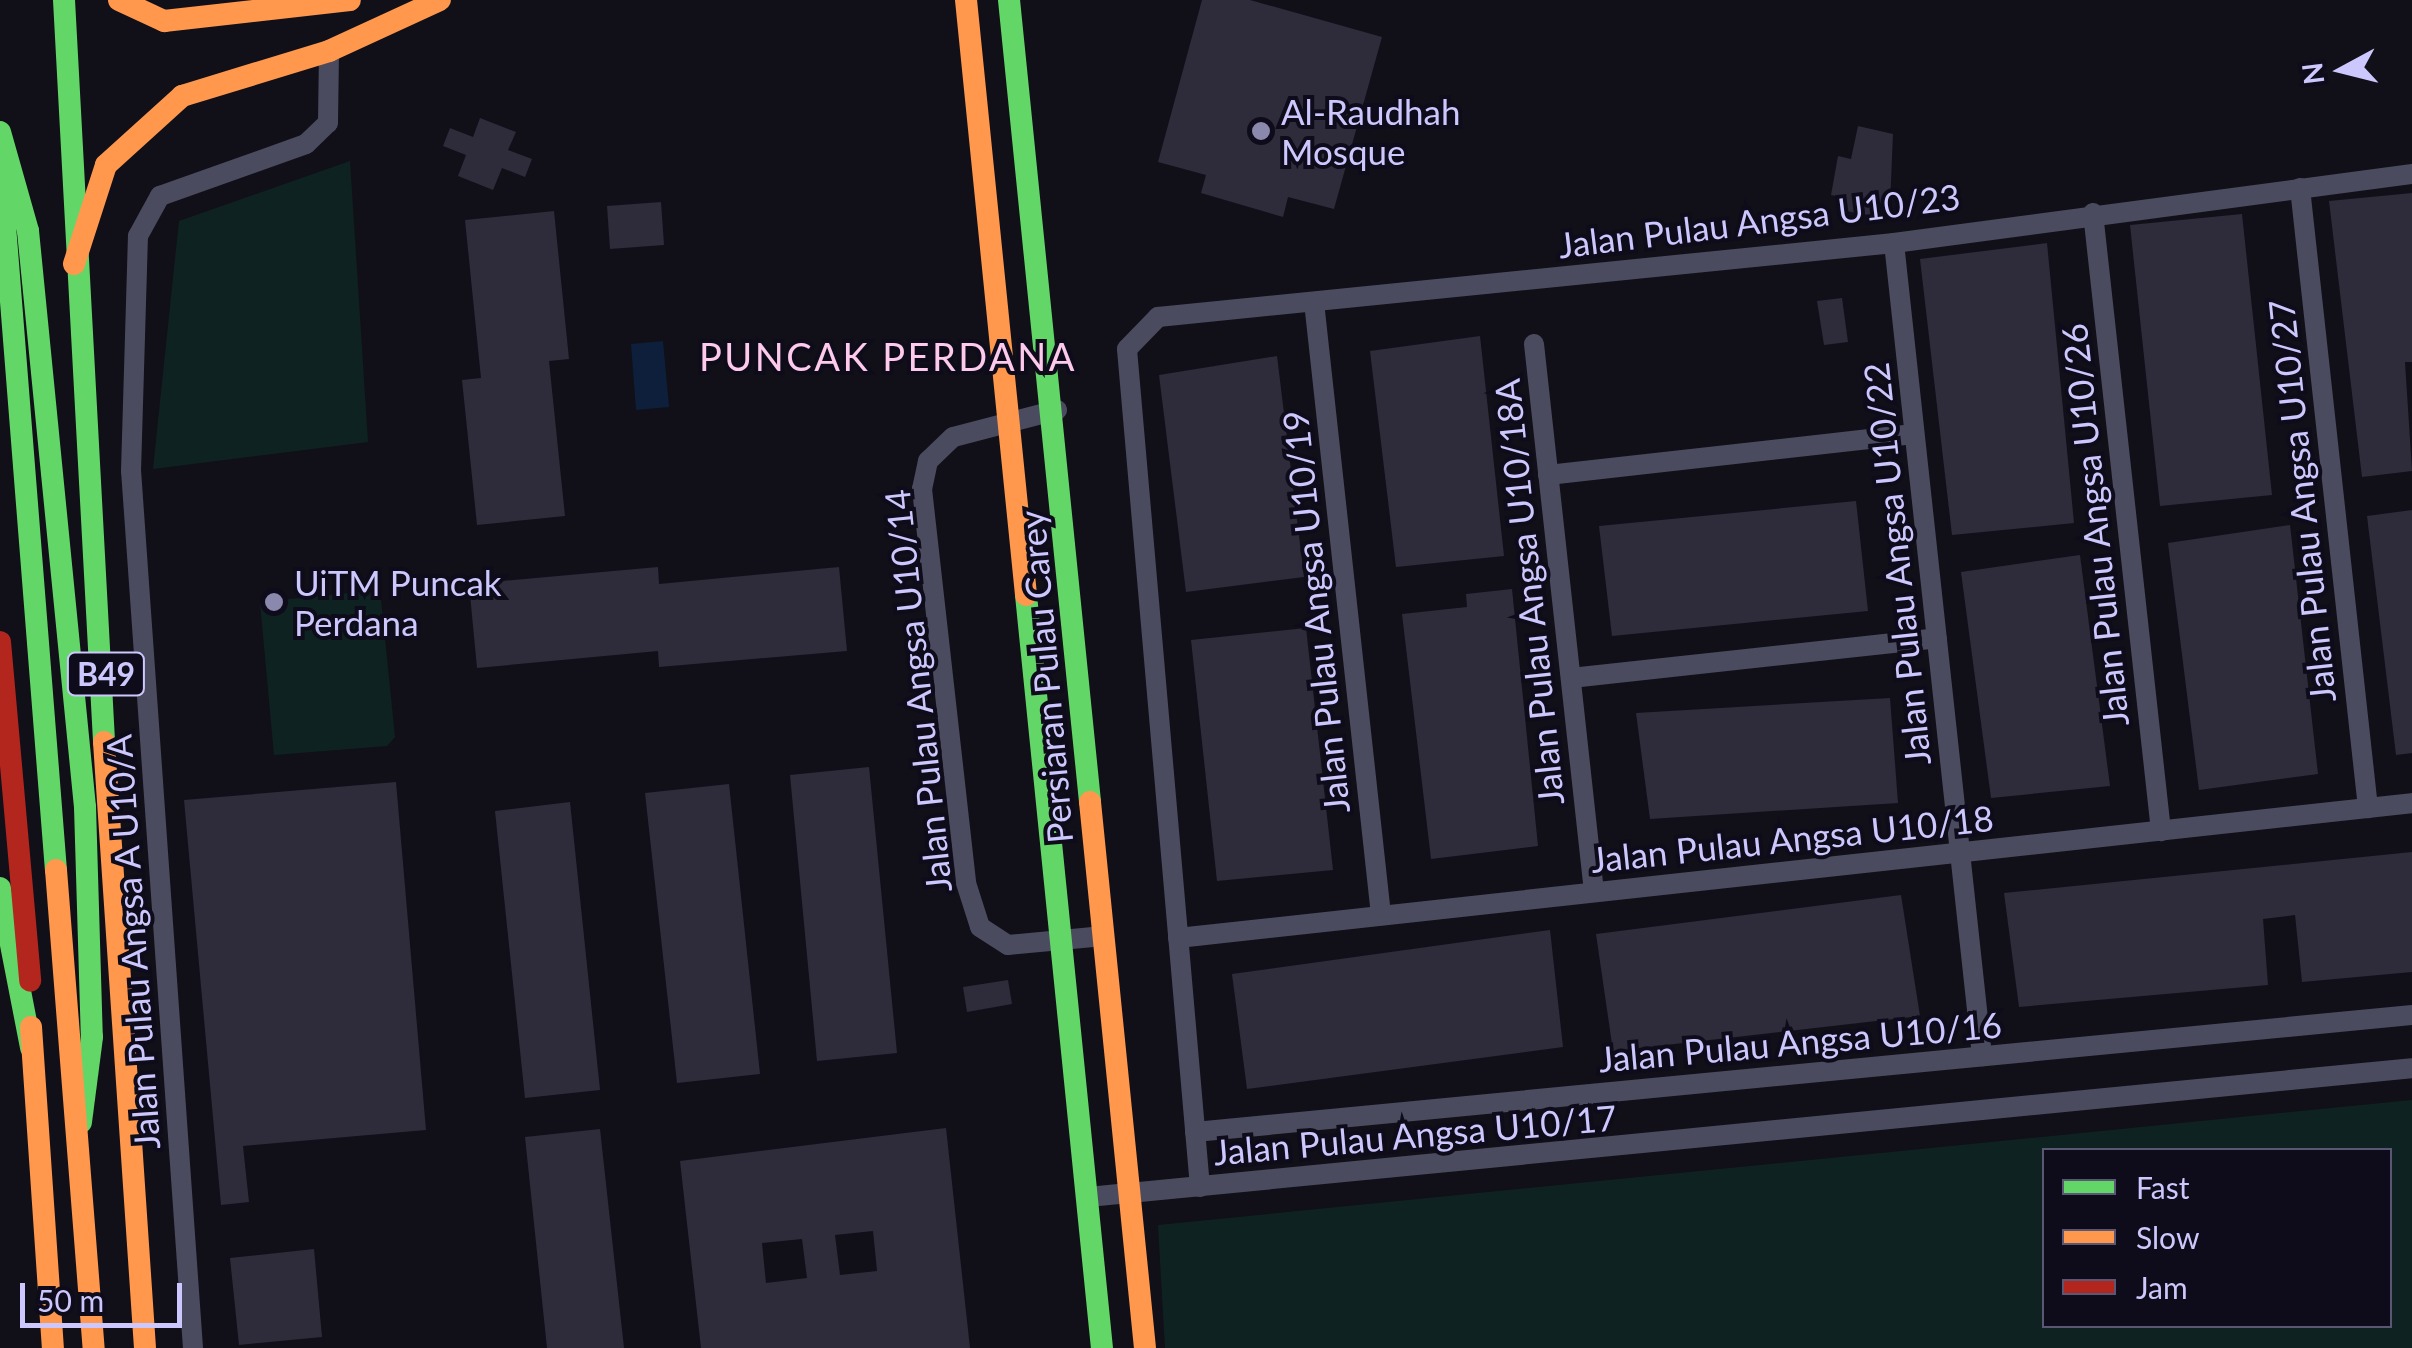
<!DOCTYPE html>
<html>
<head>
<meta charset="utf-8">
<style>
	body { margin:0 }
	#map { position:relative; width:2412px; height:1348px; overflow:hidden; background:#111018; font-family:Lato,sans-serif }
	div>[style] { position:absolute }
	[style*='--x'] { left:calc(var(--x)*1px); top:calc(var(--y)*1px); width:calc(var(--w)*1px); rotate:calc(var(--a)*1deg) }
	.green>* { inset:0; background:#0f2222 }
	.water>* { inset:0; background:#0d1f3b }
	.building>* { inset:0; background:#2e2b3b }
	.street>* { height:20px; margin:-10px; padding:0 10px; transform-origin:10px; border-radius:10px; background:#4b4b60 }
	.fast>* { height:22px; margin:-11px; padding:0 11px; transform-origin:11px; border-radius:11px; background:#63d668 }
	.slow>* { height:22px; margin:-11px; padding:0 11px; transform-origin:11px; border-radius:11px; background:#ff974d }
	.jam>* { height:22px; margin:-11px; padding:0 11px; transform-origin:11px; border-radius:11px; background:#b3261e }
	.dots>* { width:28px; height:28px; translate:-50% -50%; box-sizing:border-box; border:5px solid #0e0c1b; border-radius:50% }
	span { translate:-50% -50%; white-space:nowrap; text-align:center; line-height:1.15; -webkit-text-stroke:8px #0e0c1b; paint-order:stroke }
	.shield-label span { padding:2px 8px; background:#0e0c1b; border:2px solid; border-radius:8px; -webkit-text-stroke-width:0 }
	.shield-label { font-size:32px; color:#ccc8fd; font-weight:700 }
	.poi-label { font-size:35px; color:#ccc8fd }
	.left { translate:0 -50%; text-align:left }
	.street-label { font-size:35px; color:#ccc8fd }
	.neighbourhood-label { font-size:38px; color:#fdcaec; letter-spacing:2.5px }
	.legend { position:absolute; left:2042px; top:1148px; width:350px; height:180px; box-sizing:border-box; background:#0e0c1b; border:2px solid #5a5775; margin:0; padding:12px 18px; list-style:none; font-size:30px; color:#ccc8fd }
	.legend li { display:flex; align-items:center; gap:20px; height:50px }
	.legend b { width:50px; border:2px solid #5a5775 }
	.north { position:absolute; left:2292px; top:20px; width:100px; height:100px; -webkit-text-stroke:8px #0e0c1b; paint-order:stroke; rotate:263deg; font-size:28px; font-weight:700; line-height:40px; text-align:center; color:#ccc8fd }
	.north::after { content:''; display:block; margin:auto; width:35px; height:45px; background:#ccc8fd; clip-path:polygon(50% 0,100% 100%,50% 72%,0 100%) }
	.scale { position:absolute; left:20px; top:1283px; width:162px; height:45px; box-sizing:border-box; border:5px solid #ccc8fd; border-top:0; padding-left:12px; font-size:30px; line-height:35px; white-space:nowrap; color:#ccc8fd; -webkit-text-stroke:8px #0e0c1b; paint-order:stroke }
</style>
</head>
<body>
<div id="map">
	<div class="green">
		<i style="clip-path:polygon(350px 161px,368px 442px,153px 469px,179px 221px)"></i>
		<i style="clip-path:polygon(380px 590px,395px 737px,387px 746px,274px 755px,260px 602px)"></i>
		<i style="clip-path:polygon(evenodd,2412px 1100px,2412px 1348px,1165px 1348px,1158px 1225px,2412px 1100px,2044px 1150px,2390px 1150px,2390px 1326px,2044px 1326px,2044px 1150px)"></i>
	</div>
	<div class="water">
		<i style="clip-path:polygon(663px 341px,669px 407px,636px 410px,631px 344px)"></i>
	</div>
	<div class="building">
		<i style="clip-path:polygon(1202px 0,1250px 0,1382px 37px,1334px 209px,1288px 197px,1283px 217px,1201px 193px,1206px 175px,1158px 162px)"></i>
		<i style="clip-path:polygon(480px 118px,516px 132px,508px 150px,532px 159px,525px 177px,502px 168px,493px 190px,458px 176px,466px 155px,443px 146px,450px 128px,473px 137px)"></i>
		<i style="clip-path:polygon(1858px 126px,1893px 134px,1890px 205px,1877px 202px,1874px 217px,1842px 210px,1844px 198px,1831px 195px,1838px 156px,1851px 159px)"></i>
		<i style="clip-path:polygon(2412px 193px,2412px 362px,2405px 362px,2412px 471px,2362px 477px,2329px 201px)"></i>
		<i style="clip-path:polygon(661px 202px,664px 245px,610px 249px,607px 206px)"></i>
		<i style="clip-path:polygon(554px 211px,569px 359px,549px 361px,565px 516px,477px 525px,462px 380px,481px 378px,465px 220px)"></i>
		<i style="clip-path:polygon(2242px 214px,2272px 495px,2160px 506px,2130px 225px)"></i>
		<i style="clip-path:polygon(2047px 243px,2074px 523px,1952px 535px,1920px 259px)"></i>
		<i style="clip-path:polygon(1842px 298px,1848px 342px,1824px 345px,1817px 301px)"></i>
		<i style="clip-path:polygon(1480px 336px,1504px 556px,1396px 567px,1370px 351px)"></i>
		<i style="clip-path:polygon(1277px 356px,1304px 577px,1186px 592px,1159px 375px)"></i>
		<i style="clip-path:polygon(1856px 501px,1868px 611px,1612px 636px,1599px 526px)"></i>
		<i style="clip-path:polygon(2412px 510px,2412px 753px,2396px 755px,2367px 516px)"></i>
		<i style="clip-path:polygon(2290px 525px,2318px 774px,2199px 790px,2168px 543px)"></i>
		<i style="clip-path:polygon(2080px 555px,2110px 786px,1991px 798px,1961px 572px)"></i>
		<i style="clip-path:polygon(658px 567px,659px 584px,839px 567px,847px 651px,659px 667px,658px 651px,477px 668px,469px 584px)"></i>
		<i style="clip-path:polygon(1512px 589px,1538px 846px,1431px 859px,1402px 614px,1467px 607px,1466px 594px)"></i>
		<i style="clip-path:polygon(1306px 628px,1333px 870px,1217px 881px,1191px 640px)"></i>
		<i style="clip-path:polygon(1890px 698px,1898px 803px,1650px 819px,1636px 713px)"></i>
		<i style="clip-path:polygon(869px 767px,897px 1053px,817px 1061px,790px 775px)"></i>
		<i style="clip-path:polygon(396px 782px,426px 1130px,243px 1146px,249px 1202px,221px 1205px,184px 800px)"></i>
		<i style="clip-path:polygon(729px 784px,760px 1074px,677px 1083px,645px 793px)"></i>
		<i style="clip-path:polygon(570px 802px,600px 1090px,525px 1098px,495px 811px)"></i>
		<i style="clip-path:polygon(2412px 852px,2412px 972px,2302px 982px,2295px 915px,2263px 919px,2268px 985px,2019px 1007px,2004px 893px)"></i>
		<i style="clip-path:polygon(1901px 895px,1920px 1016px,1613px 1051px,1596px 934px)"></i>
		<i style="clip-path:polygon(1550px 930px,1563px 1047px,1247px 1089px,1232px 974px)"></i>
		<i style="clip-path:polygon(1008px 980px,1012px 1004px,967px 1012px,963px 987px)"></i>
		<i style="clip-path:polygon(evenodd,946px 1128px,970px 1348px,701px 1348px,680px 1161px,946px 1128px,873px 1231px,877px 1271px,840px 1275px,835px 1235px,873px 1231px,946px 1128px,802px 1239px,807px 1278px,766px 1283px,762px 1243px,802px 1239px)"></i>
		<i style="clip-path:polygon(600px 1129px,624px 1348px,547px 1348px,525px 1137px)"></i>
		<i style="clip-path:polygon(314px 1249px,322px 1337px,239px 1345px,230px 1258px)"></i>
	</div>
	<div class="street">
		<i style="--x:2300;--y:188;--w:624;--a:83.74"></i>
		<i style="--x:2093;--y:213;--w:622;--a:83.72"></i>
		<i style="--x:1894;--y:243;--w:818;--a:83.82"></i>
		<i style="--x:1314;--y:302;--w:617;--a:83.76"></i>
		<i style="--x:1534;--y:344;--w:551;--a:83.75"></i>
		<i style="--x:1057;--y:410;--w:107;--a:165.4"></i>
		<i style="--x:953;--y:437;--w:35;--a:136"></i>
		<i style="--x:928;--y:461;--w:29;--a:102"></i>
		<i style="--x:922;--y:489;--w:396;--a:83.6"></i>
		<i style="--x:966;--y:883;--w:46;--a:72.3"></i>
		<i style="--x:980;--y:927;--w:33;--a:33"></i>
		<i style="--x:1008;--y:945;--w:96;--a:-5.4"></i>
		<i style="--x:1548;--y:475;--w:368;--a:-6.4"></i>
		<i style="--x:1571;--y:678;--w:368;--a:-6.2"></i>
		<i style="--x:1178;--y:938;--w:1241;--a:-6.24"></i>
		<i style="--x:1195;--y:1132;--w:1223;--a:-5.49"></i>
		<i style="--x:1200;--y:1187;--w:841;--a:-94.98"></i>
		<i style="--x:1127;--y:349;--w:45;--a:-45.9"></i>
		<i style="--x:1158;--y:317;--w:740;--a:-5.74"></i>
		<i style="--x:1894;--y:243;--w:523;--a:-7.59"></i>
		<i style="--x:1088;--y:1197;--w:1330;--a:-5.56"></i>
		<i style="--x:193;--y:1348;--w:879;--a:-94.04"></i>
		<i style="--x:131;--y:471;--w:235;--a:-88.3"></i>
		<i style="--x:138;--y:236;--w:46;--a:-61.2"></i>
		<i style="--x:160;--y:196;--w:155;--a:-19.6"></i>
		<i style="--x:306;--y:144;--w:30;--a:-44"></i>
		<i style="--x:328;--y:123;--w:72;--a:-89.2"></i>
	</div>
	<div class="fast">
		<i style="--x:64;--y:0;--w:743;--a:86.91"></i>
		<i style="--x:1009;--y:0;--w:806;--a:84.23"></i>
		<i style="--x:0;--y:132;--w:103;--a:74.2"></i>
		<i style="--x:28;--y:231;--w:579;--a:84.35"></i>
		<i style="--x:85;--y:807;--w:230;--a:88.3"></i>
		<i style="--x:92;--y:1037;--w:86;--a:97.4"></i>
		<i style="--x:1;--y:175;--w:697;--a:85.48"></i>
		<i style="--x:1026;--y:595;--w:757;--a:84.24"></i>
		<i style="--x:0;--y:888;--w:163;--a:79"></i>
	</div>
	<div class="slow">
		<i style="--x:119;--y:0;--w:50;--a:25"></i>
		<i style="--x:164;--y:21;--w:187;--a:-6.4"></i>
		<i style="--x:966;--y:0;--w:598;--a:84.24"></i>
		<i style="--x:74;--y:264;--w:104;--a:-72.1"></i>
		<i style="--x:106;--y:165;--w:103;--a:-42.2"></i>
		<i style="--x:182;--y:96;--w:154;--a:-17"></i>
		<i style="--x:329;--y:51;--w:122;--a:-24.7"></i>
		<i style="--x:104;--y:742;--w:607;--a:86.13"></i>
		<i style="--x:1090;--y:802;--w:549;--a:84.25"></i>
		<i style="--x:56;--y:870;--w:480;--a:85.5"></i>
		<i style="--x:31;--y:1027;--w:322;--a:86.1"></i>
	</div>
	<div class="jam">
		<i style="--x:0;--y:642;--w:340;--a:84.9"></i>
	</div>
	<div class="dots">
		<i style="left:1261px;top:131px;background:#8b88ad"></i>
		<i style="left:274px;top:602px;background:#8b88ad"></i>
	</div>
	<div class="shield-label">
		<span style="left:106px;top:674px">B49</span>
	</div>
	<div class="poi-label">
		<span class="left" style="left:1281px;top:131px">Al-Raudhah<br>Mosque</span>
		<span class="left" style="left:294px;top:602px">UiTM Puncak<br>Perdana</span>
	</div>
	<div class="street-label">
		<span style="left:1759px;top:220px;rotate:-7deg">Jalan Pulau Angsa U10/23</span>
		<span style="left:2301px;top:501px;rotate:-96deg">Jalan Pulau Angsa U10/27</span>
		<span style="left:2094px;top:525px;rotate:-96deg">Jalan Pulau Angsa U10/26</span>
		<span style="left:1896px;top:564px;rotate:-96deg">Jalan Pulau Angsa U10/22</span>
		<span style="left:1528px;top:592px;rotate:-96deg">Jalan Pulau Angsa U10/18A</span>
		<span style="left:1315px;top:612px;rotate:-96deg">Jalan Pulau Angsa U10/19</span>
		<span style="left:1045px;top:677px;rotate:-95deg">Persiaran Pulau Carey</span>
		<span style="left:917px;top:691px;rotate:-96deg">Jalan Pulau Angsa U10/14</span>
		<span style="left:1792px;top:838px;rotate:-6deg">Jalan Pulau Angsa U10/18</span>
		<span style="left:132px;top:942px;rotate:-94deg">Jalan Pulau Angsa A U10/A</span>
		<span style="left:1800px;top:1041px;rotate:-5deg">Jalan Pulau Angsa U10/16</span>
		<span style="left:1415px;top:1134px;rotate:-5deg">Jalan Pulau Angsa U10/17</span>
	</div>
	<div class="neighbourhood-label">
		<span style="left:888px;top:357px">PUNCAK PERDANA</span>
	</div>
	<ul class="legend">
	<li><b style="height:12px;background:#63d668"></b>Fast</li>
	<li><b style="height:12px;background:#ff974d"></b>Slow</li>
	<li><b style="height:12px;background:#b3261e"></b>Jam</li>
	</ul>
	<div class="north">N</div>
	<div class="scale">50 m</div>
</div>
</body>
</html>
